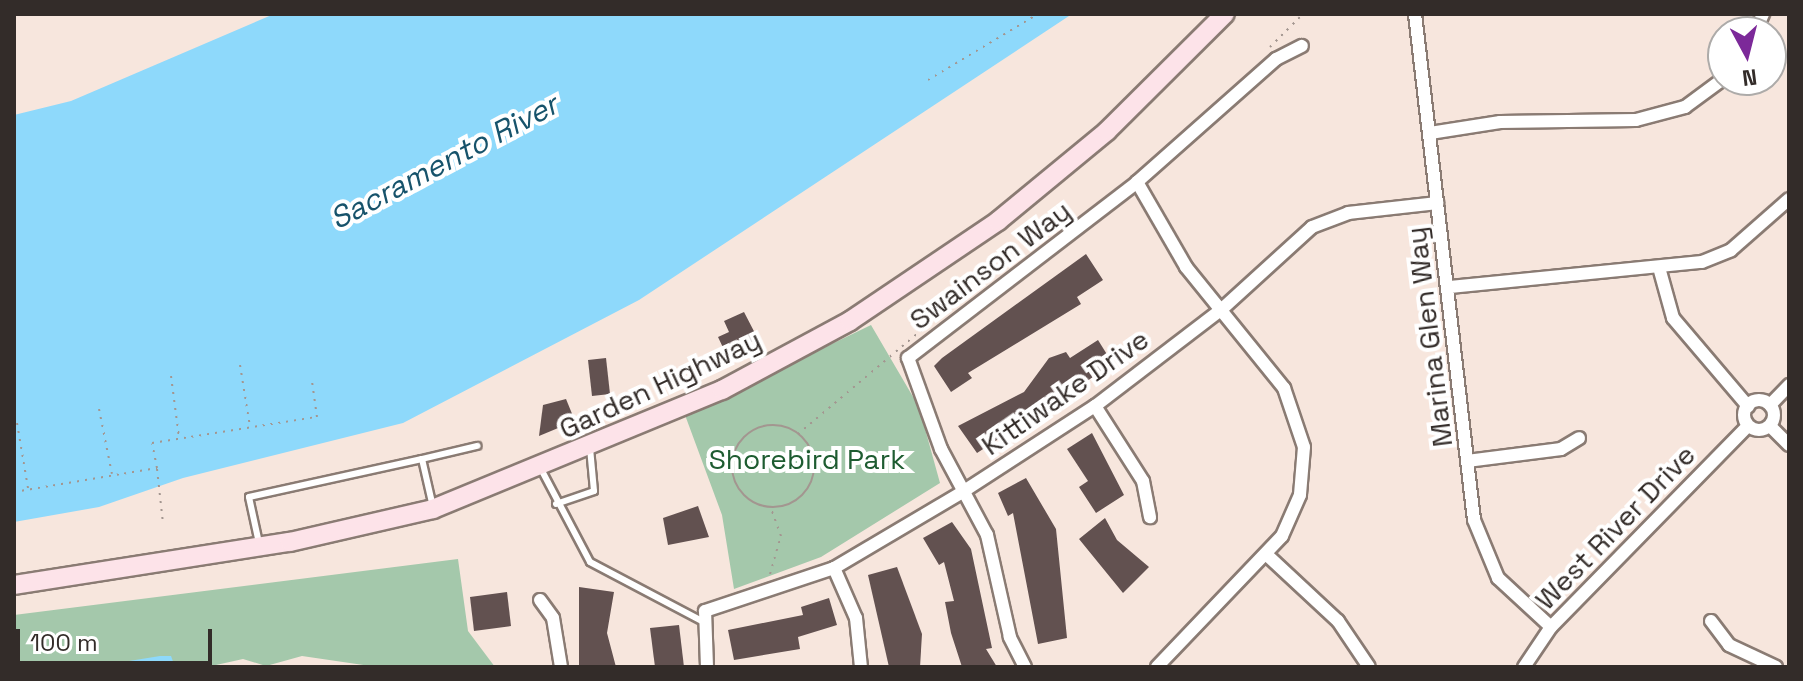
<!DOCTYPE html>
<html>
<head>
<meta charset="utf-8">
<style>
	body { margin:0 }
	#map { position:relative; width:1803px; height:681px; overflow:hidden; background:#f7e6dd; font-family:"Space Grotesk",sans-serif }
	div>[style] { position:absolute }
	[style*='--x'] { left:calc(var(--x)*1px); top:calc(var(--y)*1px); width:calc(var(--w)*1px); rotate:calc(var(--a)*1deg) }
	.green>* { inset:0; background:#a4c8ab }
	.water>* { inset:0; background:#8ed9fb }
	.building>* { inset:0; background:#625150 }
	.path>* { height:2px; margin-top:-1px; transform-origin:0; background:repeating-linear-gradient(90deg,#a39690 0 2px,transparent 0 8px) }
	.path>.ring { margin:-1px; padding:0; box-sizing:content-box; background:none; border:2px solid #a39690; border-radius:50% }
	.roads { filter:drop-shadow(2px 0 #8a7b73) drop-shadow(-2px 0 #8a7b73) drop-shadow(0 2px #8a7b73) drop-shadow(0 -2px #8a7b73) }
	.lane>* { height:6px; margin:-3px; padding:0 3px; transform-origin:3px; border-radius:3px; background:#fff }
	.street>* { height:12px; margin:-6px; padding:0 6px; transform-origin:6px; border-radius:6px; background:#fff }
	.street>.ring { margin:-6px; padding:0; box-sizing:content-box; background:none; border:12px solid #fff; border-radius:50% }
	.secondary>* { height:18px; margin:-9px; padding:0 9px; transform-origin:9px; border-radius:9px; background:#fde3e9 }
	span { translate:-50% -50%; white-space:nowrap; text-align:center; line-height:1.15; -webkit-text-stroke:8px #fff; paint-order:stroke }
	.street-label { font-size:28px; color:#332c29 }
	.park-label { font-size:28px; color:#1e5c31 }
	.water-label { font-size:30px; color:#17536b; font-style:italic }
	.frame { position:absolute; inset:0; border:16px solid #332c29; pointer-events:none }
	.north { position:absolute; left:1707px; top:16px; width:80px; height:80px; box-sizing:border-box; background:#fff; border:2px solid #adaba9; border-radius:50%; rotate:173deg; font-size:22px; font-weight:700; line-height:32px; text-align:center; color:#332c29 }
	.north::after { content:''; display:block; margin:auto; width:28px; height:36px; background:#7c2999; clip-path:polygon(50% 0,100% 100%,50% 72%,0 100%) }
	.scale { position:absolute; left:16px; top:629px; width:196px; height:36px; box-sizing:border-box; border:4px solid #332c29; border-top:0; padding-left:10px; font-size:24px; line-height:28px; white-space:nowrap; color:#332c29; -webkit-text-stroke:6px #fff; paint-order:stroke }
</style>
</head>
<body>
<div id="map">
	<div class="green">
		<i style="clip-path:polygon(871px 325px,919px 407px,940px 483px,821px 557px,734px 589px,722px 515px,685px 415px)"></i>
		<i style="clip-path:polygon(458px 559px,468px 631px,495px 667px,377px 667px,302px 656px,266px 666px,243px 659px,207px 667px,14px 667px,14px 615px)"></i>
	</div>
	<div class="water">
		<i style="clip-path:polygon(274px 14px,1072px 14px,639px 300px,403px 423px,183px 478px,99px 507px,14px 522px,14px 115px,71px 101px)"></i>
		<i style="clip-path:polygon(160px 656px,171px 656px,175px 667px,92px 667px)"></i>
	</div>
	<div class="building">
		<i style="clip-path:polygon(1086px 254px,1103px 280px,1077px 297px,1081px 304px,968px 373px,972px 378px,951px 392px,934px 366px,942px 358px)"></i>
		<i style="clip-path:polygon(744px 312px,758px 339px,726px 354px,718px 337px,729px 332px,724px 321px)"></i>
		<i style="clip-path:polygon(1098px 340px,1113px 364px,977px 453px,958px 426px,1024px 392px,1049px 358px,1066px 352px,1070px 358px)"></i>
		<i style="clip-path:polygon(606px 358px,610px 394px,592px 396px,588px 360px)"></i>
		<i style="clip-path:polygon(566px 399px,575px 421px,539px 436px,543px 405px)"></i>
		<i style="clip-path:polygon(1092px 433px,1124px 495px,1096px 513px,1079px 487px,1088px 481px,1067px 449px)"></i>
		<i style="clip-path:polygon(1026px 478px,1056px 529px,1067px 638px,1038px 644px,1013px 513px,1008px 516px,998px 493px)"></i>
		<i style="clip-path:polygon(698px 506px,709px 537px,668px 545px,663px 518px)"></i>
		<i style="clip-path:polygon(1105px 518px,1117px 540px,1149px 567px,1123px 593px,1079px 539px)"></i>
		<i style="clip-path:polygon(952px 522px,971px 549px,992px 648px,986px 649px,997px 667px,962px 667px,951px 633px,945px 602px,954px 601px,944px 562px,939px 565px,923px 538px)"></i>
		<i style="clip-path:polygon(897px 567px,922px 634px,920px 667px,889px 667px,868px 575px)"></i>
		<i style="clip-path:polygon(579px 587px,614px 592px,607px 633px,616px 667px,579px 667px)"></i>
		<i style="clip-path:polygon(507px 592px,511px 626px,474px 631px,470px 597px)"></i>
		<i style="clip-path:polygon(829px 598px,837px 625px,798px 637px,800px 649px,734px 660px,728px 630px,803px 615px,801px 607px)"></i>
		<i style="clip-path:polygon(679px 625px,684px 667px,655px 667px,650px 628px)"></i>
	</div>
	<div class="path">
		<i style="--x:1270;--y:47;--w:47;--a:-45"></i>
		<i style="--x:928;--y:80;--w:128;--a:-31"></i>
		<i style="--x:240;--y:365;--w:63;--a:80.8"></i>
		<i style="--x:171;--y:376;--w:63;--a:82.6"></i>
		<i style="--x:99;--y:409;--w:66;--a:78.7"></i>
		<i style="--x:17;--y:423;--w:66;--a:80.4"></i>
		<i class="ring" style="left:732px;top:425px;width:80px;height:80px"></i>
		<i style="--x:798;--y:434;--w:165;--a:-40.1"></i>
		<i style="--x:157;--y:469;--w:54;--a:83.7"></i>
		<i style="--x:14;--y:492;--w:145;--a:-9.5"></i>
		<i style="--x:157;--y:468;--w:25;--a:-101"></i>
		<i style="--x:152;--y:443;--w:167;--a:-9"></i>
		<i style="--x:317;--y:417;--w:35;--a:-98"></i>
		<i style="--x:770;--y:574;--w:40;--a:-74"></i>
		<i style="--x:781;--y:536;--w:29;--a:-110"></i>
	</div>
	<div class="roads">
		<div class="lane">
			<i style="--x:422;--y:459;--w:57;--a:-13.3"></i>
			<i style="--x:541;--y:469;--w:105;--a:62.2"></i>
			<i style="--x:590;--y:562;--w:127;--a:27.8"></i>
			<i style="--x:556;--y:504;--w:40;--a:-18.9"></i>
			<i style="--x:594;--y:491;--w:43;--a:-95.3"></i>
			<i style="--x:259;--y:543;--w:47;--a:-102.3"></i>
			<i style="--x:249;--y:497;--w:177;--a:-12.4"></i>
			<i style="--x:422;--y:459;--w:49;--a:77.1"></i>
		</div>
		<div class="street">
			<i style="--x:1415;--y:14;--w:509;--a:83.35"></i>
			<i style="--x:1474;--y:520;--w:63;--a:67.5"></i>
			<i style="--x:1498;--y:578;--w:72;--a:42.8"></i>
			<i style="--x:1755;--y:32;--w:20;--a:-66"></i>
			<i style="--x:1430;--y:133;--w:71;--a:-8.9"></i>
			<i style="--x:1500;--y:122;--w:136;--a:-0.8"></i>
			<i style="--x:1636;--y:120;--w:51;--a:-14.9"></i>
			<i style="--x:1685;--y:107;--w:47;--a:-36.4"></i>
			<i style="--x:1137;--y:182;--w:98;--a:60"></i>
			<i style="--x:1186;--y:267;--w:156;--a:51"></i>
			<i style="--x:1284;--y:388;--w:62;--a:71.3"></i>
			<i style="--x:1304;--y:447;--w:48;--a:94.8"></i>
			<i style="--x:1300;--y:495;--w:45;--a:113.7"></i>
			<i style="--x:1282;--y:536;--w:181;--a:133.7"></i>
			<i style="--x:1660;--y:271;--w:49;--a:74.5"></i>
			<i style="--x:1673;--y:318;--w:116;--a:49.6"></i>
			<i style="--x:1450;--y:287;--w:253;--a:-5.7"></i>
			<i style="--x:1702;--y:262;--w:31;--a:-22"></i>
			<i style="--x:1731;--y:250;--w:77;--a:-41.3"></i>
			<i class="ring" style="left:1744px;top:400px;width:18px;height:18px"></i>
			<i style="--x:1770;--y:405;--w:28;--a:-46"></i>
			<i style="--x:1095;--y:406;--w:89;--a:57.4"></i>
			<i style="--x:1143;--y:481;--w:37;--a:79"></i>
			<i style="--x:1770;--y:426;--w:27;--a:45"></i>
			<i style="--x:1467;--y:461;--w:95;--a:-7.3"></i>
			<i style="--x:1561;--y:449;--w:21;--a:-31"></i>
			<i style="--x:1267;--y:555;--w:97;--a:42.9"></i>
			<i style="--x:1338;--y:621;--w:55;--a:56"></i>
			<i style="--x:834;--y:568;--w:55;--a:66.3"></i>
			<i style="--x:856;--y:618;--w:49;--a:84.2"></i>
			<i style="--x:540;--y:600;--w:22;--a:54"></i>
			<i style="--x:553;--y:618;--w:50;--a:80.7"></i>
			<i style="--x:1711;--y:621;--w:30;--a:53"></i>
			<i style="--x:1729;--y:645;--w:52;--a:25.1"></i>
			<i style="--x:707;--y:667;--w:56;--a:-92"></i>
			<i style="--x:705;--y:611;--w:136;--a:-18.4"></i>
			<i style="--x:834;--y:568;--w:151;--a:-30.6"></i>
			<i style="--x:964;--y:491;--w:156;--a:-33"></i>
			<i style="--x:1095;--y:406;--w:160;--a:-37.4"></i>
			<i style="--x:1222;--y:309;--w:122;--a:-42.3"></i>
			<i style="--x:1312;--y:227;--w:39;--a:-21"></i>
			<i style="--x:1348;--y:213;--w:90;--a:-6.4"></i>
			<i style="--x:1025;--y:667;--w:34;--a:-117"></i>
			<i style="--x:1010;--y:637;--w:105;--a:-102.7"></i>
			<i style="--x:987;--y:535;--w:98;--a:-118.1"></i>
			<i style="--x:941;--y:449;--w:97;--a:-109.9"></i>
			<i style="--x:908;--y:358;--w:289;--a:-37.5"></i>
			<i style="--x:1137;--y:182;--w:186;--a:-41.5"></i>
			<i style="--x:1276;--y:59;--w:29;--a:-27"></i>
			<i style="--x:1524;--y:667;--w:48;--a:-56"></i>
			<i style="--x:1551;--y:627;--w:281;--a:-45.6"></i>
		</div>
		<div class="secondary">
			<i style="--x:14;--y:585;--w:279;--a:-8.9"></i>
			<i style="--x:290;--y:542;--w:147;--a:-13"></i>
			<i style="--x:433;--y:509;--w:313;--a:-22.4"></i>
			<i style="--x:722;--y:390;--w:145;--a:-28.3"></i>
			<i style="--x:850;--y:321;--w:179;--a:-34"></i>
			<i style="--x:998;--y:221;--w:141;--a:-39.5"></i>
			<i style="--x:1107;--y:131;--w:166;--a:-44.8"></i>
		</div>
	</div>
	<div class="street-label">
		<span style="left:990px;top:265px;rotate:-37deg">Swainson Way</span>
		<span style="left:1429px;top:337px;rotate:-97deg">Marina Glen Way</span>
		<span style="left:660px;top:384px;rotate:-25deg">Garden Highway</span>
		<span style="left:1065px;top:392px;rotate:-35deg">Kittiwake Drive</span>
		<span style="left:1615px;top:527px;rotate:-46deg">West River Drive</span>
	</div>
	<div class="park-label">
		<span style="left:807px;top:459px">Shorebird Park</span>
	</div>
	<div class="water-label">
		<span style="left:444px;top:162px;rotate:-28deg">Sacramento River</span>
	</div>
	<div class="frame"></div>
	<div class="north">N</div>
	<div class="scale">100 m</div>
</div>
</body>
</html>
